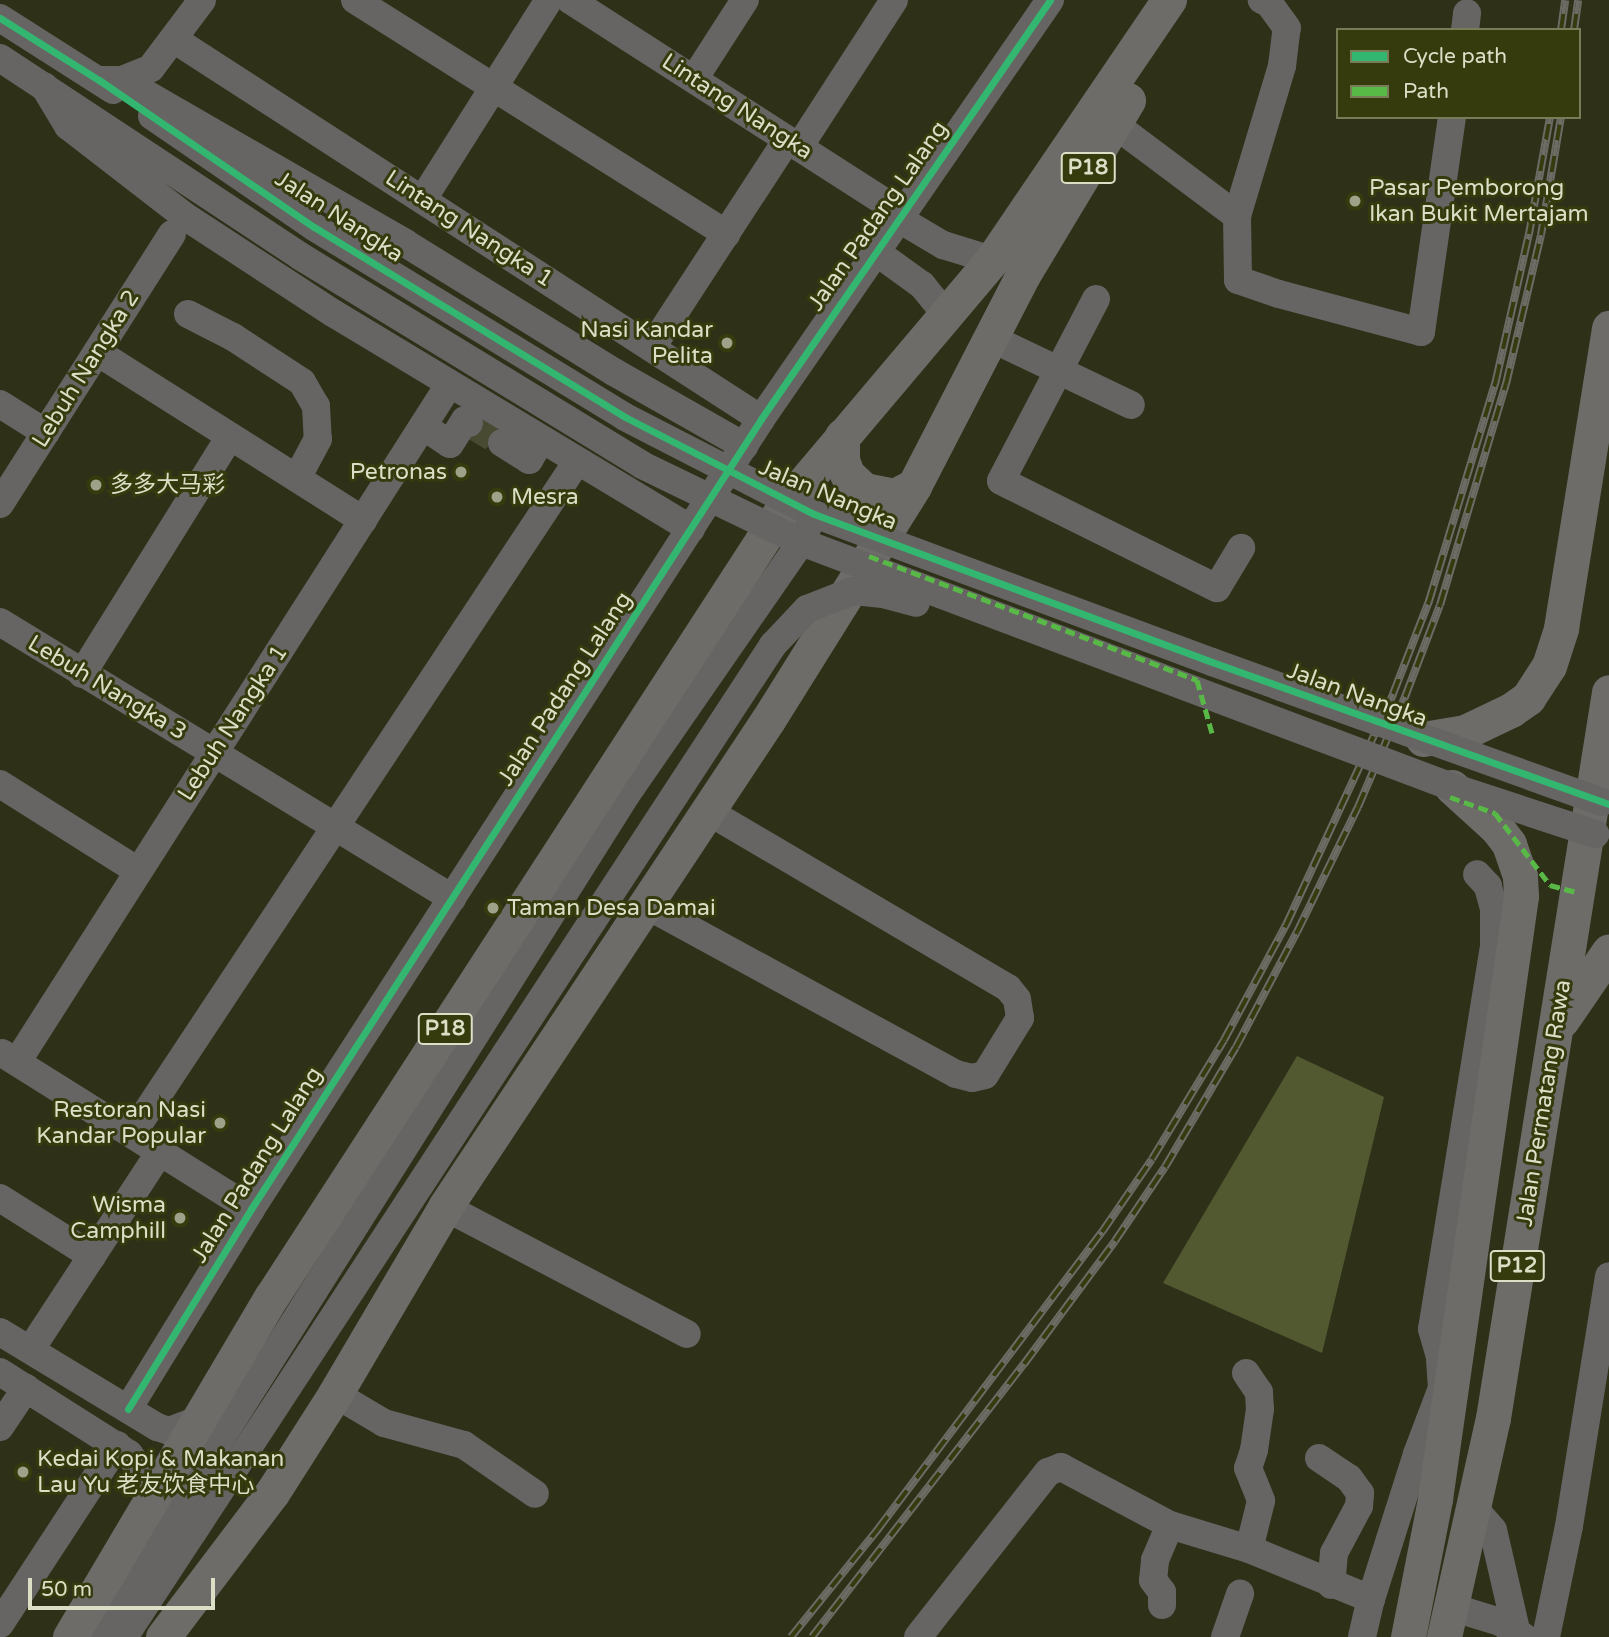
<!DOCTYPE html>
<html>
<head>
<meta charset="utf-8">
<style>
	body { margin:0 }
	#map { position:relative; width:1609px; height:1637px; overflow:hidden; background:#2e3018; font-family:"Varela Round","Noto Sans SC",sans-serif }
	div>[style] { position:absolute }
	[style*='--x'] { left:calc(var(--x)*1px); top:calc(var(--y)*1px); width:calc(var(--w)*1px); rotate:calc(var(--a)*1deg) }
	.green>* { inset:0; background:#525931 }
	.minor-tunnel>* { height:28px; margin-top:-14px; transform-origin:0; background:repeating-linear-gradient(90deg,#484a32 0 28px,transparent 0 42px) }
	.minor>* { height:28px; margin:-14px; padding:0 14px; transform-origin:14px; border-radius:14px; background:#666564 }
	.major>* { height:35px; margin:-17.5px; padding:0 17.5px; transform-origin:17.5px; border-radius:17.5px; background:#6e6c69 }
	.rail>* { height:8px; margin-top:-4px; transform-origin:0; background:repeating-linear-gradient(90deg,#363b0e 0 16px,#6c6c65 0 32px); box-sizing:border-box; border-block:2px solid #6c6c65 }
	.minor-bridge>* { height:28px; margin:-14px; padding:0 14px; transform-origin:14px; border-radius:14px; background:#666564 }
	.quiet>* { height:5px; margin-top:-2.5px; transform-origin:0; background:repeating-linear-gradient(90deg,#58b947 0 10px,transparent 0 15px) }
	.cycleway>* { height:7px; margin:-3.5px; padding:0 3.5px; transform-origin:3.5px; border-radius:3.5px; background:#33b770 }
	.dots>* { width:19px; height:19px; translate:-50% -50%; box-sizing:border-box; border:4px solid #363b0e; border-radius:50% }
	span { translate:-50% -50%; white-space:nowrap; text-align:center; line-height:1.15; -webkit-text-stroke:6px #363b0e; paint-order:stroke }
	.shield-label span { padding:2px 5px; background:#363b0e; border:2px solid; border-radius:5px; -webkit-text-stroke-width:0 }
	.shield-label { font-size:21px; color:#dadfc6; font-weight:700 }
	.street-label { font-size:23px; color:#dadfc6 }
	.poi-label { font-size:23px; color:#dadfc6 }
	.left { translate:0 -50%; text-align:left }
	.right { translate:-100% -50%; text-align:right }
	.legend { position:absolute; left:1336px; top:28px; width:245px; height:91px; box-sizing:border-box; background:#363b0e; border:2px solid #787d58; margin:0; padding:9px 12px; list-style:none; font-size:21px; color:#dadfc6 }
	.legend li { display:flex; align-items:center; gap:14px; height:35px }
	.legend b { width:35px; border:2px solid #787d58 }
	.scale { position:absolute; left:28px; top:1578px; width:187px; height:32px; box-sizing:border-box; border:4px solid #dadfc6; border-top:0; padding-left:9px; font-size:21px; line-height:24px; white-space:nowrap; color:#dadfc6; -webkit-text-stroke:5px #363b0e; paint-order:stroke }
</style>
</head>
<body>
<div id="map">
	<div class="green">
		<i style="clip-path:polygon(1297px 1056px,1384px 1097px,1322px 1353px,1163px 1283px)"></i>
	</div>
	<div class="minor-tunnel">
		<i style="--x:469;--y:423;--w:39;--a:31"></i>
	</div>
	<div class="minor">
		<i style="--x:355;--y:0;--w:439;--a:32.2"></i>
		<i style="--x:570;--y:0;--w:396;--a:32.7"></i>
		<i style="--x:0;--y:18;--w:134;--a:32.5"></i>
		<i style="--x:1465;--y:30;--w:17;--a:-83"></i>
		<i style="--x:175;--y:40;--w:698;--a:32.89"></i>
		<i style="--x:0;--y:58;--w:359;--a:33.4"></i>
		<i style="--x:694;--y:79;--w:94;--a:-57.2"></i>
		<i style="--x:99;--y:80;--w:23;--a:0"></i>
		<i style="--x:122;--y:80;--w:327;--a:29.9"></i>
		<i style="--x:405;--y:243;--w:246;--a:31.7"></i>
		<i style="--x:614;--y:372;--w:150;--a:29.6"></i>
		<i style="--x:122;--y:80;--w:31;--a:-22"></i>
		<i style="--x:151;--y:68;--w:85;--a:-53.1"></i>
		<i style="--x:44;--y:86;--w:47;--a:59"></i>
		<i style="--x:68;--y:126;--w:145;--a:37.7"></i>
		<i style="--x:183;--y:215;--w:179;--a:33.2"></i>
		<i style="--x:333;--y:313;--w:418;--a:31.1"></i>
		<i style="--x:152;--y:116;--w:196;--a:34.4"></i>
		<i style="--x:1114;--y:124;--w:154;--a:36.8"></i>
		<i style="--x:1237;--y:216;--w:157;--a:-73.3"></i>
		<i style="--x:1282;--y:66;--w:38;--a:-83"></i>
		<i style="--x:1287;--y:28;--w:31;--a:-126"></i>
		<i style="--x:1269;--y:3;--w:8;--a:-157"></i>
		<i style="--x:799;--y:147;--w:175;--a:-57.1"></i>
		<i style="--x:423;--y:199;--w:236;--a:-57.7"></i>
		<i style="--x:1237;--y:216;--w:64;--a:89.1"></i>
		<i style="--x:1238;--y:280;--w:43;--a:18.9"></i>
		<i style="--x:1279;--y:294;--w:147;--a:15"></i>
		<i style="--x:1421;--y:332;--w:217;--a:-81.8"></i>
		<i style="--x:899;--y:219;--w:51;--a:30.6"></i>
		<i style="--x:943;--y:245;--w:51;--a:17"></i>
		<i style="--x:876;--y:252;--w:57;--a:35.7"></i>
		<i style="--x:922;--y:285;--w:38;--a:51"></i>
		<i style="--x:1096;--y:299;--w:205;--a:117.6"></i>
		<i style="--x:1001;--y:481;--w:241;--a:26.4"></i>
		<i style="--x:1217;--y:588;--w:47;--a:-59"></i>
		<i style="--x:188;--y:314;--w:51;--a:27.1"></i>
		<i style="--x:233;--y:337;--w:82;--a:33.1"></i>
		<i style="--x:302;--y:382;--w:28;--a:60"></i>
		<i style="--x:316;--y:406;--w:33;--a:87"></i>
		<i style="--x:318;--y:439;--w:44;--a:118.3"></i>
		<i style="--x:991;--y:338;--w:155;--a:25.6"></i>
		<i style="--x:652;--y:347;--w:247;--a:-56.9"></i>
		<i style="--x:97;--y:352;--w:315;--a:32.3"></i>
		<i style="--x:0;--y:404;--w:54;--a:32.2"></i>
		<i style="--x:423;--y:426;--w:32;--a:34"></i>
		<i style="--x:450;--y:444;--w:28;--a:-58"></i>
		<i style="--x:465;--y:420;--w:5;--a:37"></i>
		<i style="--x:502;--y:443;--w:32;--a:32"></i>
		<i style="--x:529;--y:460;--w:23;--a:-59"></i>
		<i style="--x:0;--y:504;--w:320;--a:-57.5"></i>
		<i style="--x:0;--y:622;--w:530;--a:31.41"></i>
		<i style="--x:1212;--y:662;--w:73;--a:19.9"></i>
		<i style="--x:82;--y:674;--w:280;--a:-58.1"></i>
		<i style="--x:0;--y:784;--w:163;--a:32.2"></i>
		<i style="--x:646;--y:905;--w:353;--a:28.6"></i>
		<i style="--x:956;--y:1074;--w:16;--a:14"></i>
		<i style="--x:972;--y:1078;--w:13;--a:-13"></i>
		<i style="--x:985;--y:1075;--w:67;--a:-58.4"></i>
		<i style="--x:1020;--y:1018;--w:19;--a:-99"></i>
		<i style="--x:1017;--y:999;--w:14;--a:-129"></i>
		<i style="--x:1008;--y:988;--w:348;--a:-149.5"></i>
		<i style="--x:2;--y:1053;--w:294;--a:32.1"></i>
		<i style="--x:17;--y:1062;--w:803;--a:-57.46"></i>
		<i style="--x:132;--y:1134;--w:805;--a:-56.51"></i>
		<i style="--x:0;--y:1198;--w:109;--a:32.2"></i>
		<i style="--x:445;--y:1207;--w:273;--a:27.7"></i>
		<i style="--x:0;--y:1332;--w:184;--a:31.2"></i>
		<i style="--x:157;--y:1427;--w:13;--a:18"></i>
		<i style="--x:169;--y:1431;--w:30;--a:-21"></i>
		<i style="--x:31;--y:1349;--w:235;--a:-56.8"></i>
		<i style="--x:0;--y:1372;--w:153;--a:32.4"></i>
		<i style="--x:129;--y:1454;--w:44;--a:53.4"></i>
		<i style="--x:1246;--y:1373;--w:23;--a:56"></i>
		<i style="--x:1259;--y:1392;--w:17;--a:87"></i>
		<i style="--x:1260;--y:1409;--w:41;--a:98.3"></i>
		<i style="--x:1254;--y:1450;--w:19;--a:108"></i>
		<i style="--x:1248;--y:1468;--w:35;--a:68"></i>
		<i style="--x:1261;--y:1501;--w:49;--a:104"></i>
		<i style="--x:335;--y:1394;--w:57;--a:30.6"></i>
		<i style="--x:384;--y:1423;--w:83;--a:15.4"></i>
		<i style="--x:464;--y:1445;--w:86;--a:34.6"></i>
		<i style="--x:128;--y:1409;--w:235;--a:-58.4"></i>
		<i style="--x:251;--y:1209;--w:940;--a:-57.15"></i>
		<i style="--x:761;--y:419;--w:509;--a:-55.4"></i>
		<i style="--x:0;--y:1427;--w:47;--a:-56.3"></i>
		<i style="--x:1319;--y:1458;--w:36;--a:34"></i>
		<i style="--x:1349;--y:1478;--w:19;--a:54"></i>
		<i style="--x:1360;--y:1493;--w:13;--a:94"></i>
		<i style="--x:1359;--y:1506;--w:53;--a:118"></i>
		<i style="--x:1334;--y:1553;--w:32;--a:95"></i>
		<i style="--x:1473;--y:1507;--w:30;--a:49"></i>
		<i style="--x:1493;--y:1530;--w:103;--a:77"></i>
		<i style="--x:1162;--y:1605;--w:13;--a:-90"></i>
		<i style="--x:1162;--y:1592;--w:15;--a:-127"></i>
		<i style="--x:1153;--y:1580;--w:20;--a:-84"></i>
		<i style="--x:1155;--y:1560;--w:38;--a:-67"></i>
		<i style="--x:1451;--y:1607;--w:51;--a:17"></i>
		<i style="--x:1500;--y:1622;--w:28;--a:32"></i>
		<i style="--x:0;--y:1624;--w:214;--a:-56.8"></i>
		<i style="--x:96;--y:1637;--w:995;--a:-57.81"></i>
		<i style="--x:626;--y:795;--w:308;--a:-55.3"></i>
		<i style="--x:801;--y:542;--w:24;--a:-66"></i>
		<i style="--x:124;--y:1637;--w:126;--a:-56.7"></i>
		<i style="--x:918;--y:1637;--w:210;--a:-51.8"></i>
		<i style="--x:1048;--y:1472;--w:14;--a:-21"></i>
		<i style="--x:1061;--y:1467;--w:123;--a:28"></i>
		<i style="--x:1170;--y:1525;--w:83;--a:16.9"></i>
		<i style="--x:1249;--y:1549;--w:132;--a:22.3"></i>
		<i style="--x:1225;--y:1637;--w:46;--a:-70.8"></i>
		<i style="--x:1362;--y:1637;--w:39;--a:-77"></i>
		<i style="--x:1371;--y:1599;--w:152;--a:-72.4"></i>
		<i style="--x:1417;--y:1454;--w:71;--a:-69.3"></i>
		<i style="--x:1442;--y:1388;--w:31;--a:-94"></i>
		<i style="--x:1440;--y:1357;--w:29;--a:-106"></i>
		<i style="--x:1432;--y:1329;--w:389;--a:-80.8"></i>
		<i style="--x:1494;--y:945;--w:36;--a:-90"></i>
		<i style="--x:1494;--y:909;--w:24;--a:-105"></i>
		<i style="--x:1488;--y:886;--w:16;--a:-133"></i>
		<i style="--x:1546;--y:1637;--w:113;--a:-78.3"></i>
		<i style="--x:1569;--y:1526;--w:253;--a:-80.9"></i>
	</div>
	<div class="major">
		<i style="--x:842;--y:436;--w:24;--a:90"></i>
		<i style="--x:842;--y:460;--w:15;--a:70"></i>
		<i style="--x:847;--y:474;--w:23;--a:43"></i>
		<i style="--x:864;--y:490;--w:31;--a:11"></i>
		<i style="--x:894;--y:496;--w:22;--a:-27"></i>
		<i style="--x:1423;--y:739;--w:43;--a:-9.5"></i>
		<i style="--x:1465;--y:732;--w:51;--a:-25.6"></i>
		<i style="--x:1511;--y:710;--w:21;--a:-35"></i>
		<i style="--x:1528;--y:698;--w:38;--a:-57"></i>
		<i style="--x:1549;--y:666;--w:40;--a:-72"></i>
		<i style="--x:1561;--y:628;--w:304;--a:-80.9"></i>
		<i style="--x:1562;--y:1020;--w:83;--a:-55.7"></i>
		<i style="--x:70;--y:1637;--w:396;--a:-59.4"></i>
		<i style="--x:272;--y:1296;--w:943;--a:-57.03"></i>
		<i style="--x:785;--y:505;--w:321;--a:-49.8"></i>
		<i style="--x:992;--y:260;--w:315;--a:-55.8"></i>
		<i style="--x:163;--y:1637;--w:181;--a:-52.9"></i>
		<i style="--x:272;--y:1493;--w:117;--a:-57.5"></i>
		<i style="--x:335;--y:1394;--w:217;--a:-59.5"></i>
		<i style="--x:445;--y:1207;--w:584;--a:-56.45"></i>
		<i style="--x:768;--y:720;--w:276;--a:-58"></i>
		<i style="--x:914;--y:486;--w:237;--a:-62.7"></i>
		<i style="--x:1023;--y:275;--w:204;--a:-59"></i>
		<i style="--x:1408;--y:1637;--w:141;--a:-78.9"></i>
		<i style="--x:1435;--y:1499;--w:609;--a:-81.88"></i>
		<i style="--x:1521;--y:896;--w:20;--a:-93"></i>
		<i style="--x:1520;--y:876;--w:34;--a:-109"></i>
		<i style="--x:1509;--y:844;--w:20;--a:-127"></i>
		<i style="--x:1497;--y:828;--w:61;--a:-137.7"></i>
		<i style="--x:1444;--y:1637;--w:224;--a:-77.4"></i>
		<i style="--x:1493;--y:1418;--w:735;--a:-80.92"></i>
	</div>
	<div class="rail">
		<i style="--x:1561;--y:30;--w:30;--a:-82"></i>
		<i style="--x:1574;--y:30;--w:30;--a:-82"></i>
		<i style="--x:791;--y:1637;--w:139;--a:-51.1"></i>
		<i style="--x:878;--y:1529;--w:372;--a:-53"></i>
		<i style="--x:1102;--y:1232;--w:88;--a:-55.6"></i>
		<i style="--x:1152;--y:1159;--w:139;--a:-58.8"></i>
		<i style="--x:1224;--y:1040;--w:131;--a:-61.7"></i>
		<i style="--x:1286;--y:925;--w:255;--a:-65.1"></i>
		<i style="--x:1393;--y:694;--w:100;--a:-68.8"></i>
		<i style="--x:1429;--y:601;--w:231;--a:-73.1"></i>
		<i style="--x:1496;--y:380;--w:150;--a:-77.3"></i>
		<i style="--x:1529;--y:234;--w:119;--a:-79.8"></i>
		<i style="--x:812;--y:1637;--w:346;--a:-52.2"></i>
		<i style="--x:1024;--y:1364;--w:153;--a:-53.5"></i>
		<i style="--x:1115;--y:1241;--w:89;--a:-56"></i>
		<i style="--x:1165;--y:1167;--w:139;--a:-59.4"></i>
		<i style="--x:1236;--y:1047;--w:130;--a:-62.1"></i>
		<i style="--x:1297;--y:932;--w:139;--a:-64"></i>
		<i style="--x:1358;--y:807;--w:120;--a:-66.9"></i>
		<i style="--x:1405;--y:697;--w:98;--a:-69.2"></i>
		<i style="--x:1440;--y:605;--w:231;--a:-73.4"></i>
		<i style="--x:1506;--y:384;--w:153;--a:-76.8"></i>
		<i style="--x:1541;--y:235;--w:120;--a:-80.4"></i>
	</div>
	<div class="minor-bridge">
		<i style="--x:314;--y:227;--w:364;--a:31.4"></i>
		<i style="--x:625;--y:417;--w:212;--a:27.2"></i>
		<i style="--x:814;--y:514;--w:425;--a:20.4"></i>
		<i style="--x:300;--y:256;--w:401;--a:31.4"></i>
		<i style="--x:642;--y:465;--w:177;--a:25.8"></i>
		<i style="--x:801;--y:542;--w:696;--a:20.62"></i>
		<i style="--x:1452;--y:787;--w:151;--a:18.2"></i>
		<i style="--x:1281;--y:687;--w:341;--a:19.7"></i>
		<i style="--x:193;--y:1532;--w:1060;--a:-56.82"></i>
		<i style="--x:773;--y:645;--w:50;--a:-46.6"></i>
		<i style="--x:807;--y:609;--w:49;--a:-21.4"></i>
		<i style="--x:853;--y:591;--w:30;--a:6"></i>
		<i style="--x:883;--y:594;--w:34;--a:15"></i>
	</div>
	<div class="quiet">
		<i style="--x:869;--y:556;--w:351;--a:20.7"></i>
		<i style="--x:1197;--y:680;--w:55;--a:74.2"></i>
		<i style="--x:1450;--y:797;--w:48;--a:19.6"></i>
		<i style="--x:1495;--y:813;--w:91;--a:52.6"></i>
		<i style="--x:1550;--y:885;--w:28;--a:15"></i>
	</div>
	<div class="cycleway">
		<i style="--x:0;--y:18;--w:117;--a:32.1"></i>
		<i style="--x:99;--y:80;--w:260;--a:34.4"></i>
		<i style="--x:314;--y:227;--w:364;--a:31.4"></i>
		<i style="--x:625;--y:417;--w:212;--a:27.2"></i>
		<i style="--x:814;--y:514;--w:425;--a:20.4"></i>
		<i style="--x:1212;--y:662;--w:422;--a:19.7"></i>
		<i style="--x:128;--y:1409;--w:235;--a:-58.4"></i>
		<i style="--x:251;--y:1209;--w:940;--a:-57.15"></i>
		<i style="--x:761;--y:419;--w:509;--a:-55.4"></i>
	</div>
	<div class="dots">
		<i style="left:1355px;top:201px;background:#9ea289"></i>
		<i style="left:727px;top:343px;background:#9ea289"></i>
		<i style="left:461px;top:472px;background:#9ea289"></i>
		<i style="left:96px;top:485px;background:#9ea289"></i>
		<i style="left:497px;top:497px;background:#9ea289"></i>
		<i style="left:493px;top:908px;background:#9ea289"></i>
		<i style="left:220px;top:1123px;background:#9ea289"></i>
		<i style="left:180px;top:1218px;background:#9ea289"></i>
		<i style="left:23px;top:1472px;background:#9ea289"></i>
	</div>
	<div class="shield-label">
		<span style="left:1088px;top:168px">P18</span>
		<span style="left:445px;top:1029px">P18</span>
		<span style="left:1517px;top:1266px">P12</span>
	</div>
	<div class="street-label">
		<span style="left:737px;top:107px;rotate:33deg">Lintang Nangka</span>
		<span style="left:878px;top:216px;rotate:-55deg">Jalan Padang Lalang</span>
		<span style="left:339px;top:217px;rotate:33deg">Jalan Nangka</span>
		<span style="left:469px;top:229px;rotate:33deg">Lintang Nangka 1</span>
		<span style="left:86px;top:369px;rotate:-58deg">Lebuh Nangka 2</span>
		<span style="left:828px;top:495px;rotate:23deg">Jalan Nangka</span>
		<span style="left:107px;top:688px;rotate:31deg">Lebuh Nangka 3</span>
		<span style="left:565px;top:689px;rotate:-57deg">Jalan Padang Lalang</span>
		<span style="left:1357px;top:695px;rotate:20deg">Jalan Nangka</span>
		<span style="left:233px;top:723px;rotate:-57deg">Lebuh Nangka 1</span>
		<span style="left:1544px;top:1103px;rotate:-81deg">Jalan Permatang Rawa</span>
		<span style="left:257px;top:1165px;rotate:-58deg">Jalan Padang Lalang</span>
	</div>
	<div class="poi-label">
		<span class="left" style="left:1369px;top:201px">Pasar Pemborong<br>Ikan Bukit Mertajam</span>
		<span class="right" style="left:713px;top:343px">Nasi Kandar<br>Pelita</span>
		<span class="right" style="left:447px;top:472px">Petronas</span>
		<span class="left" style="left:110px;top:485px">多多大马彩</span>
		<span class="left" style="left:511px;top:497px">Mesra</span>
		<span class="left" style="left:507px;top:908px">Taman Desa Damai</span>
		<span class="right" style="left:206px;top:1123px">Restoran Nasi<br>Kandar Popular</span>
		<span class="right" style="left:166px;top:1218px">Wisma<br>Camphill</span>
		<span class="left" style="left:37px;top:1472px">Kedai Kopi &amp; Makanan<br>Lau Yu 老友饮食中心</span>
	</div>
	<ul class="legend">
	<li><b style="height:9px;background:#33b770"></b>Cycle path</li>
	<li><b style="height:9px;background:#58b947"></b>Path</li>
	</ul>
	<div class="scale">50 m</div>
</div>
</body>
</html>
